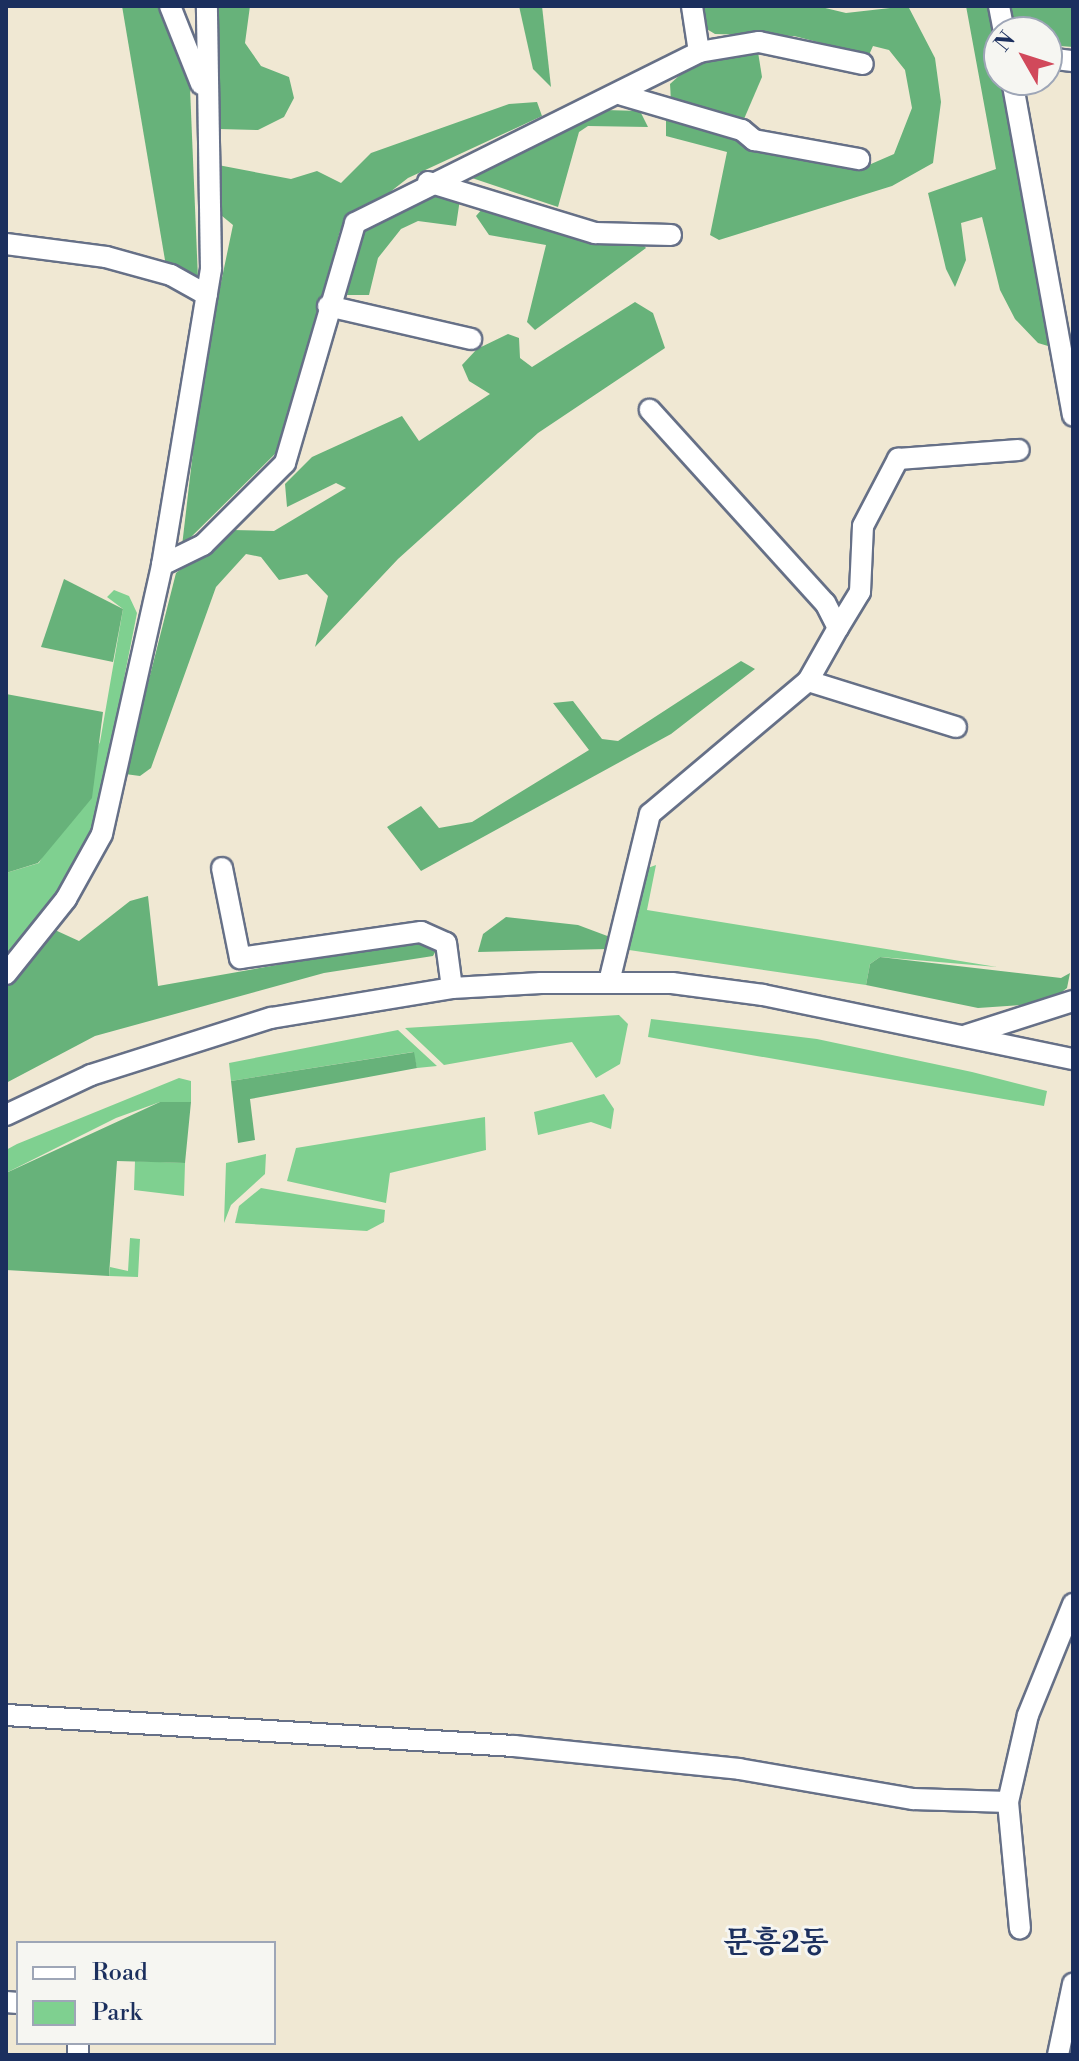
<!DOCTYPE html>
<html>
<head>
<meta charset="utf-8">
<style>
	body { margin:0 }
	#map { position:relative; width:1079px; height:2061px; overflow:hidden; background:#f0e8d3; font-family:"Libre Bodoni","Noto Serif KR",serif }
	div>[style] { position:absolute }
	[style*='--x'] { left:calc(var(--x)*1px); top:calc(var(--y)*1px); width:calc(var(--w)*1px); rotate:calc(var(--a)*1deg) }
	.green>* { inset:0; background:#7fd090 }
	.forest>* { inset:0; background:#67b27a }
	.roads { filter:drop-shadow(2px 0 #667087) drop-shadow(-2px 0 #667087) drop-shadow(0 2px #667087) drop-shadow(0 -2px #667087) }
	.minor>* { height:20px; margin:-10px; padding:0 10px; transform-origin:10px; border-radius:10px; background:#fff }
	span { translate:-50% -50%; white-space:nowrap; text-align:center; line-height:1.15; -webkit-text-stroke:6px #f6f6f2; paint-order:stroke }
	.quarter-label { font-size:30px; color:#1b2f5e; font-weight:700 }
	.frame { position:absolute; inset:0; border:8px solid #1b2f5e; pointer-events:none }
	.legend { position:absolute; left:16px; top:1941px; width:260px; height:104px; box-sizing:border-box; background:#f6f6f2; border:2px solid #9ea6b7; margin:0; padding:10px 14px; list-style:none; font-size:24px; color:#1b2f5e }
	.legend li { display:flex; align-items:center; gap:16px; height:40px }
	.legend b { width:40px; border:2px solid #9ea6b7 }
	.north { position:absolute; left:983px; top:16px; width:80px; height:80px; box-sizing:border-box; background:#f6f6f2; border:2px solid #9ea6b7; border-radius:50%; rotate:309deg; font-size:22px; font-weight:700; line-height:32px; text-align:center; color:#1b2f5e }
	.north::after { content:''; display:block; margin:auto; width:28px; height:36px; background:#d1495b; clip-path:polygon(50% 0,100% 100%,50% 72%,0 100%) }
</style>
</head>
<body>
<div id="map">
	<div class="green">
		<i style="clip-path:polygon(114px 590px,129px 596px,137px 613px,95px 826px,66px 884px,6px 961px,6px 873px,39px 863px,100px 742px,123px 609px,107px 597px)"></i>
		<i style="clip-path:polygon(656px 865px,647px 910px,997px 967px,880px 957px,870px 964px,866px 985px,629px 950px,645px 869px)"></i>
		<i style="clip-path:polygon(619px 1015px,628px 1024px,620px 1064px,596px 1078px,572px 1042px,444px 1065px,405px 1028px)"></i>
		<i style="clip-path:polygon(651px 1019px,817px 1039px,972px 1072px,1047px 1091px,1044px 1106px,648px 1037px)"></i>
		<i style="clip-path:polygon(398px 1030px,437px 1066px,417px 1068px,413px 1052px,231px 1081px,229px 1063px)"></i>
		<i style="clip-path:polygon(179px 1078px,191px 1081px,191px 1102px,160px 1102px,116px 1118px,6px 1173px,6px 1150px,17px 1144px)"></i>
		<i style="clip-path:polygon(604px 1094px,614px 1109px,611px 1129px,591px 1122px,538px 1135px,534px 1112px)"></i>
		<i style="clip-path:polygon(485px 1117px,486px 1150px,390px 1173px,386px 1203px,287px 1181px,296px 1148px)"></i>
		<i style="clip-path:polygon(266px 1154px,265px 1174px,231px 1205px,224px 1223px,226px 1163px)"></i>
		<i style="clip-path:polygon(135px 1161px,185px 1163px,184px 1196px,134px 1190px)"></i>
		<i style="clip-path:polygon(261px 1188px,385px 1210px,384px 1222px,367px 1231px,235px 1223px,239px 1206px)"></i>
		<i style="clip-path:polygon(130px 1238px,140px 1239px,138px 1277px,109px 1276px,110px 1267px,128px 1271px)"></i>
	</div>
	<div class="forest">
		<i style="clip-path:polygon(122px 6px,158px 6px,190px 88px,198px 279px,166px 266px)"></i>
		<i style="clip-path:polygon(216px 6px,250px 6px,245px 43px,261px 66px,289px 77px,294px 98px,284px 117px,258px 130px,219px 129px)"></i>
		<i style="clip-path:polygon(519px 6px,542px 6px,551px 87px,533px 69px)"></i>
		<i style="clip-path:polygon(699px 6px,817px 6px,846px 13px,908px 6px,935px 58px,941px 102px,933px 163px,892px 186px,719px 240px,710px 235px,727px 152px,666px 136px,666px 120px,674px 115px,822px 160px,871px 164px,894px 154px,912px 108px,905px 70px,889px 50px,873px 46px,869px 55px,794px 36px,715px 34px,705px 28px)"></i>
		<i style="clip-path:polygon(966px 6px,993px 6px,999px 80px,1007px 80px,1058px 349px,1038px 343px,1015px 319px,1000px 290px,982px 217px,961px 223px,966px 260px,955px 287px,946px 269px,928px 193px,996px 169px)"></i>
		<i style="clip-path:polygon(1010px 6px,1073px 6px,1073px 47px,1047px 45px,1047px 32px,1014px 32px)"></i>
		<i style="clip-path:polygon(758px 52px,762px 77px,744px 119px,671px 101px,670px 84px,681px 74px,724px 53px)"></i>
		<i style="clip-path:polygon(537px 102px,542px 116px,408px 178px,340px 231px,279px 450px,182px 546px,202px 374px,233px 225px,216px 211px,218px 165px,291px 179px,317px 171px,341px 183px,371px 153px,509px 104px)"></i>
		<i style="clip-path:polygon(605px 110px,640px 111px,648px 127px,588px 126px,579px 132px,558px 207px,466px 176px)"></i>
		<i style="clip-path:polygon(429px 193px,460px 199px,456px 226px,418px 221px,401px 229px,378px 258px,369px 295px,347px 295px,361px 227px)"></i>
		<i style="clip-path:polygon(483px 208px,638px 239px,646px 248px,535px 330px,527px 322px,546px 245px,489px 235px,476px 216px)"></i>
		<i style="clip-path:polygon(635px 302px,653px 313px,665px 348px,538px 433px,398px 559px,315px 647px,328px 596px,307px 574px,279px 580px,261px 557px,246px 554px,216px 587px,151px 768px,140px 776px,125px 774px,176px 573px,232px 530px,274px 531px,346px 488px,336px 483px,287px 507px,285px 484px,312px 457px,402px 416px,419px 441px,490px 394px,469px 381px,462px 365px,477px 349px,508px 334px,519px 338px,520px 358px,532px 367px)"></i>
		<i style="clip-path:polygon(64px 579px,123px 609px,113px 662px,41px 647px)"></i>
		<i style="clip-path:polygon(741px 661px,755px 669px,671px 734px,421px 871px,387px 827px,421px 806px,439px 828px,472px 822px,589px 750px,553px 703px,573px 701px,602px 739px,618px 741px)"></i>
		<i style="clip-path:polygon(6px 694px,103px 712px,92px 798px,38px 863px,6px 873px)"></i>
		<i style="clip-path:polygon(148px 896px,158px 986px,408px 942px,438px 947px,433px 956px,324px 973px,95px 1036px,6px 1083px,6px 987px,55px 930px,79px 941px,130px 901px)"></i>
		<i style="clip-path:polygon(506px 917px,578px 925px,610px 937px,608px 949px,478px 952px,483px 934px)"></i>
		<i style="clip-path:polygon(880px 957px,1061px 978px,1070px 973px,1067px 988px,1048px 1003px,978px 1008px,866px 985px,870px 964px)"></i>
		<i style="clip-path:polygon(414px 1052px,417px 1068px,250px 1099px,255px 1140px,238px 1143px,231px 1081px)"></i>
		<i style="clip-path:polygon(160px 1102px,191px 1102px,185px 1163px,117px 1161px,109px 1276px,6px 1270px,6px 1173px)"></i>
	</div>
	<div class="roads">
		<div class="minor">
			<i style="--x:170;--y:6;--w:84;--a:68.3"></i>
			<i style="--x:999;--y:6;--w:26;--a:79"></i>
			<i style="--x:699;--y:52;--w:61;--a:-9.5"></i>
			<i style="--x:759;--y:42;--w:106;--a:11.9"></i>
			<i style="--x:1047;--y:58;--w:26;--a:7"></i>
			<i style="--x:1012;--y:80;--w:341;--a:79.7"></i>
			<i style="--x:622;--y:95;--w:125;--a:16.3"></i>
			<i style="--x:742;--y:130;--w:16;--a:40"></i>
			<i style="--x:754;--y:140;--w:107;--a:10.3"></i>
			<i style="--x:428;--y:182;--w:175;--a:17"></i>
			<i style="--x:595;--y:233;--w:76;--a:1.5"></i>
			<i style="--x:6;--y:244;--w:101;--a:7.4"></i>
			<i style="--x:106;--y:257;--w:67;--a:15.5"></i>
			<i style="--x:171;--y:275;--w:41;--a:29.1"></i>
			<i style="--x:328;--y:306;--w:147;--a:13"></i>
			<i style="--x:162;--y:565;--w:46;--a:-26"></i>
			<i style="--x:203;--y:545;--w:116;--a:-45"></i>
			<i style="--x:285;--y:463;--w:250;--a:-73.7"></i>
			<i style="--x:355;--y:223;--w:384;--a:-26.4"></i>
			<i style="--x:699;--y:52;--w:47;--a:-98.7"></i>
			<i style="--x:838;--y:628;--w:42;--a:-58.6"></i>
			<i style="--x:860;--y:592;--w:66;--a:-87.4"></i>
			<i style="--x:863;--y:526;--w:76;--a:-62.4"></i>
			<i style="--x:898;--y:459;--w:121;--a:-4.3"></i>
			<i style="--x:808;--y:681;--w:155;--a:17.3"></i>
			<i style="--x:222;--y:868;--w:92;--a:78.7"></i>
			<i style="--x:240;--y:958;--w:183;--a:-8.2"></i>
			<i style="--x:421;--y:932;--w:27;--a:24"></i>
			<i style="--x:446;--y:943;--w:45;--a:82.4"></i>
			<i style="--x:6;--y:974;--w:96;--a:-51.3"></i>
			<i style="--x:66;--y:899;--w:74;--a:-61"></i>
			<i style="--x:102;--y:834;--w:276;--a:-77.4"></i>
			<i style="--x:162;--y:565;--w:300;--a:-80.6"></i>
			<i style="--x:211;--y:269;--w:263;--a:-90.9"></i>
			<i style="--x:609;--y:982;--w:173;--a:-76.3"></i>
			<i style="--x:650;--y:814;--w:207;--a:-40.1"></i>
			<i style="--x:808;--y:681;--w:61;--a:-60.5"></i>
			<i style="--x:838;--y:628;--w:28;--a:-117"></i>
			<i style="--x:825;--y:603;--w:261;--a:-132.2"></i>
			<i style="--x:967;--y:1035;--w:111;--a:-17.8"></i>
			<i style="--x:6;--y:1115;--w:94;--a:-25.2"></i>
			<i style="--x:91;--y:1075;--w:189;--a:-17.6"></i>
			<i style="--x:271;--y:1018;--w:183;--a:-9.4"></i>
			<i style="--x:452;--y:988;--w:89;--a:-3.2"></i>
			<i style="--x:541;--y:983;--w:131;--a:0"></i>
			<i style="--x:672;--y:983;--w:92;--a:7.5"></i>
			<i style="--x:763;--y:995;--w:317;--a:11.7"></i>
			<i style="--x:6;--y:1715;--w:509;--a:3.49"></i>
			<i style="--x:514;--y:1746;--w:226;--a:5.8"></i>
			<i style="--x:739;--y:1769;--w:177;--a:9.8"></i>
			<i style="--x:913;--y:1799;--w:95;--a:1.8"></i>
			<i style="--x:1008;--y:1802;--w:127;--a:84.6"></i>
			<i style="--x:1008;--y:1802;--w:89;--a:-77.1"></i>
			<i style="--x:1028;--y:1715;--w:120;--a:-67.9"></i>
			<i style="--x:6;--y:2002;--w:12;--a:5"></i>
			<i style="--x:78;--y:2055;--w:12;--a:-90"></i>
			<i style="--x:1058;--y:2055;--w:73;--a:-78.1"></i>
		</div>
	</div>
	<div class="quarter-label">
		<span style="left:776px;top:1943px">문흥2동</span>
	</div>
	<div class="frame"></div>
	<ul class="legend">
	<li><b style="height:10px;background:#fff"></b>Road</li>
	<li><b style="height:22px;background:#7fd090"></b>Park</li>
	</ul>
	<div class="north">N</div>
</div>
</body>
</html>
